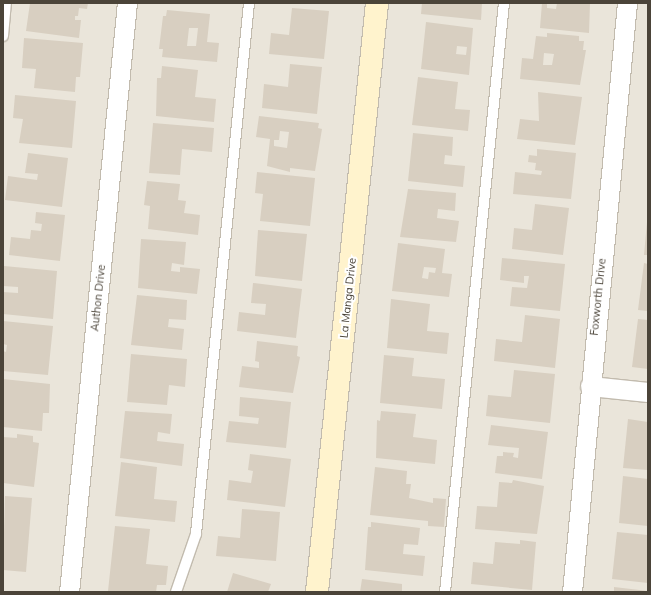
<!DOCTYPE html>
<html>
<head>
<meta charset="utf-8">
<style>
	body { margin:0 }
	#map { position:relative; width:651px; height:595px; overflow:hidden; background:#f6f3ec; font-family:Mulish,sans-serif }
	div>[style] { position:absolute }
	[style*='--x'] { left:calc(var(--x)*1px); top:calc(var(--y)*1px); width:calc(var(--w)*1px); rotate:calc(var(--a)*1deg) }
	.residential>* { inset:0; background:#eae5da }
	.building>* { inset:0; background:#d8cfc1 }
	.roads { filter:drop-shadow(1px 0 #c2bbae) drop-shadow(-1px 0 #c2bbae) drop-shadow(0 1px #c2bbae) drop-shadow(0 -1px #c2bbae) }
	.lane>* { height:10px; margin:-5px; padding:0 5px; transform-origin:5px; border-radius:5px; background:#fff }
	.street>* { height:19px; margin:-9.5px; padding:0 9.5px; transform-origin:9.5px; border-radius:9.5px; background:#fff }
	.secondary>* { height:22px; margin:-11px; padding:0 11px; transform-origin:11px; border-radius:11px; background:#fff3cd }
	span { translate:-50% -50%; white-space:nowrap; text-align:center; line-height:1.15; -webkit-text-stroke:4px #fff; paint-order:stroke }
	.street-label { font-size:11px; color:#4b4439 }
	.frame { position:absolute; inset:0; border:4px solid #4b4439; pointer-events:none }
</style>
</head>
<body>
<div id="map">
	<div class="residential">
		<i style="clip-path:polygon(3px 3px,648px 3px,648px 592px,3px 592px)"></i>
	</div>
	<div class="building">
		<i style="clip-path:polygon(30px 3px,88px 3px,87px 9px,79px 8px,78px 16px,75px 16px,75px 20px,81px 20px,79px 38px,26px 31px)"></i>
		<i style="clip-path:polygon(422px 3px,482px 3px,481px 20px,421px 14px)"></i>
		<i style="clip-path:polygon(542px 3px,547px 3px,547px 8px,556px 9px,557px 3px,590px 3px,589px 33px,540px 28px)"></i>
		<i style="clip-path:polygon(292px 8px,329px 11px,324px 59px,269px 54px,271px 33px,289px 35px)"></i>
		<i style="clip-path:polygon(evenodd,167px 10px,210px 14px,207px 42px,219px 43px,217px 62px,162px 57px,163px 49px,159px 49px,163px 16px,166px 16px,167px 10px,189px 28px,198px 28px,196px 46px,187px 46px,189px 28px)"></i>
		<i style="clip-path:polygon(evenodd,426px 22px,473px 28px,469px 75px,421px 69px,426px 22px,457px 46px,467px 47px,466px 55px,456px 54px,457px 46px)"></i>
		<i style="clip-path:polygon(evenodd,547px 33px,579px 36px,579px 41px,584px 41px,583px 50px,586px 50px,580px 85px,520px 79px,522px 58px,533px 59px,536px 36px,547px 37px,547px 33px,544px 53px,554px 54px,552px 65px,543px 65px,544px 53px)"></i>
		<i style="clip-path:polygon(24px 38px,83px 43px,80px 77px,76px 77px,75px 92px,34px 88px,36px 69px,22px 68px)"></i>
		<i style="clip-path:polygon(290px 64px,322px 67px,317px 114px,262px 108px,264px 84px,288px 87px)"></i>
		<i style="clip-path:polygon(162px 66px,198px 70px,195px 97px,216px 99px,214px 122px,156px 116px,157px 78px,161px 78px)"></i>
		<i style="clip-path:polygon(418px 77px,458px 82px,455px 109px,470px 110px,468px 131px,412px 125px)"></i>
		<i style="clip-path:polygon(538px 92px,582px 97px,575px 145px,517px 139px,520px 119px,539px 121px)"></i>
		<i style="clip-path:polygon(15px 95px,76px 101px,72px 148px,19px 143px,23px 119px,13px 118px)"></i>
		<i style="clip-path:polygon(evenodd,259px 116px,319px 123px,318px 128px,322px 129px,315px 171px,290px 168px,290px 172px,267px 166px,270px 139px,256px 137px,259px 116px,280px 131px,289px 132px,287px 148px,274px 146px,274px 140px,279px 140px,280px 131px)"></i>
		<i style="clip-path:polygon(153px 123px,214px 128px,212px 152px,182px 149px,180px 175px,149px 173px)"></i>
		<i style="clip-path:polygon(413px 133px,453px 137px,452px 156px,445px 155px,444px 164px,465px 166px,463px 187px,408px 181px)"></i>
		<i style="clip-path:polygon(537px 149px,576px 153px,571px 199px,513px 194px,515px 172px,541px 175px,542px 171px,535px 170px,536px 163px,528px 162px,529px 155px,537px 156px)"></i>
		<i style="clip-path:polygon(28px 153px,68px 158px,62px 207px,5px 200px,8px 176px,37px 180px,38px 174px,25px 173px)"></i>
		<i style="clip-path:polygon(257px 172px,315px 178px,310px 226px,260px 221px,263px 194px,255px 193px)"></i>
		<i style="clip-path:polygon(147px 181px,180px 184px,178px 200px,186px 201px,184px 213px,200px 215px,198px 235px,148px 229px,150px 206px,144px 205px)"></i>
		<i style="clip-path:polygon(408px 189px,456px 193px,455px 211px,438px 209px,437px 218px,459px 221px,456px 242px,400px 237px)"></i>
		<i style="clip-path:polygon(535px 204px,569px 208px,563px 255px,512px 249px,514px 228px,532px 230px)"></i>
		<i style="clip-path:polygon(36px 212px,65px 215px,60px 261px,9px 255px,11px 237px,30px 239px,31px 230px,41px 231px,42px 224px,35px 223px)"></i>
		<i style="clip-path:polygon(647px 222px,648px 223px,648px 255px,644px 255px)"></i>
		<i style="clip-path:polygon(258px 230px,307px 234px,302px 281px,255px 276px)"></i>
		<i style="clip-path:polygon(141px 239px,186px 242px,184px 265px,172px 263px,171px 271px,180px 272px,180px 267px,200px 269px,197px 294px,138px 288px)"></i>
		<i style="clip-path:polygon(evenodd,398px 243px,445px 249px,442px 273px,452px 274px,449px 297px,392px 291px,398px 243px,424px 267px,436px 268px,435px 273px,429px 272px,428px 279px,422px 278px,424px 267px)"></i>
		<i style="clip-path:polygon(502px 258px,565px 264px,560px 311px,510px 306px,512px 287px,527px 288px,529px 276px,524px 276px,524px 283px,500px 280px)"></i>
		<i style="clip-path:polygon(644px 263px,648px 264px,648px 311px,638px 310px)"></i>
		<i style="clip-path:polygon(4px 266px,57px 271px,53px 319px,3px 314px,3px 292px,18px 293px,18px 287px,3px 286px)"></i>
		<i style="clip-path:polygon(253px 283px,302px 289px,296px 338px,237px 331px,239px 312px,265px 315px,266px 304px,251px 303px)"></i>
		<i style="clip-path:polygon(137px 295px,187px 300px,186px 320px,169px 319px,168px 327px,184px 329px,182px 350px,131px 345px)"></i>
		<i style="clip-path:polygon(391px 299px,430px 304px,427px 331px,449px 333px,447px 354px,387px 348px)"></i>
		<i style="clip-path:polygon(525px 315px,560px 319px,555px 368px,494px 361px,496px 339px,522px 342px)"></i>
		<i style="clip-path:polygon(638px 319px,648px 320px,648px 369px,632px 367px)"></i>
		<i style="clip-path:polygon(3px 321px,53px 326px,48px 375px,3px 371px,3px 351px,6px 352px,7px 345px,3px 344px)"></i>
		<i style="clip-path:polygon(257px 341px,298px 346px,297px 356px,300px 357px,293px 393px,239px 387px,242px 366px,259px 368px,259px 362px,255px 361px)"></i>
		<i style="clip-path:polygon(131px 354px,187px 359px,185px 387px,169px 385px,167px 405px,127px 402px)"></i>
		<i style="clip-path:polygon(384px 355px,414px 358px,412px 376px,445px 379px,442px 409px,380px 403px)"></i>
		<i style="clip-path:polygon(514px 370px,555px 374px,550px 423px,486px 416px,488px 395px,511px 397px)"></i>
		<i style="clip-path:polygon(3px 379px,50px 384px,49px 413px,43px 413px,42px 431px,3px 427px)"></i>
		<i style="clip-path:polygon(240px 397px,291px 402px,286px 448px,226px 442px,229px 421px,258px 424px,259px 418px,239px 416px)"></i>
		<i style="clip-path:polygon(125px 411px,172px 414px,170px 434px,158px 432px,157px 441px,184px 444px,182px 466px,120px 458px)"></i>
		<i style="clip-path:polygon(381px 411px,416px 414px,413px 437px,437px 440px,435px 464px,376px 458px,377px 420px,380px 421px)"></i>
		<i style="clip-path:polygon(628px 419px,648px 422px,648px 470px,623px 468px)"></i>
		<i style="clip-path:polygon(491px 425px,548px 432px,542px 479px,495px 473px,497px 456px,503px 456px,503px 452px,514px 453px,513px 457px,518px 458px,519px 448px,488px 445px)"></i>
		<i style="clip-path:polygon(17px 434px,33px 436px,33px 442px,39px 443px,34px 487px,3px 483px,3px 437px,17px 438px)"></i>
		<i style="clip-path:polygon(250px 454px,291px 459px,285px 507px,227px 500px,229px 480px,251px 483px,253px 471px,248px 470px)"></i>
		<i style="clip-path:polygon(121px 462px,157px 467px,154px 499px,177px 501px,175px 522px,115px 516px)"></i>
		<i style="clip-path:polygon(375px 467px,407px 471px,406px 484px,411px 484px,409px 498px,433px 503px,433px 498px,446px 499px,444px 527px,428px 526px,428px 521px,370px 515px)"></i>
		<i style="clip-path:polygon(623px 476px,648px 479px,648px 526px,619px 523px)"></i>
		<i style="clip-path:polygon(513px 480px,544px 486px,537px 534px,475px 529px,477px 506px,497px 507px,499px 482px,512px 483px)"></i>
		<i style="clip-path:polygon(5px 496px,32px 498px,26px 572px,3px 570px)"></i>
		<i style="clip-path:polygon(242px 509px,280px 512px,276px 561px,216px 556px,218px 536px,240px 538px)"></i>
		<i style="clip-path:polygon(371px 522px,420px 528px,418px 545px,404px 544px,403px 554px,425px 556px,423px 576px,365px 570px,368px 527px,371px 527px)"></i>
		<i style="clip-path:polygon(115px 526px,150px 529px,146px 564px,168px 566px,166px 585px,157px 585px,156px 592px,108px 591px)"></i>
		<i style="clip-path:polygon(617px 532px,648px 535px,648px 583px,612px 579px)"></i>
		<i style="clip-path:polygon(520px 540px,536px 542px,532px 590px,471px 584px,473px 562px,493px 564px,495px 542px,520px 544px)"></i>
		<i style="clip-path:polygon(233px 573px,271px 584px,268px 592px,227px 592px)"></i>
		<i style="clip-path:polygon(362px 579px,402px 584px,402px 592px,360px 592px)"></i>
		<i style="clip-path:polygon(614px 587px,648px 591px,648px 592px,614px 592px)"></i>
	</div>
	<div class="roads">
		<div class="lane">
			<i style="--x:3;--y:36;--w:33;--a:-85"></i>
			<i style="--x:176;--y:592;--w:61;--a:-71"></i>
			<i style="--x:196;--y:534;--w:534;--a:-84.3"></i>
			<i style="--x:445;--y:592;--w:592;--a:-84.28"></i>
		</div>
		<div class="street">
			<i style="--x:590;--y:386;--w:58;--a:5.9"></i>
			<i style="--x:69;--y:592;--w:592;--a:-84.38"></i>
			<i style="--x:572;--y:592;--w:592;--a:-84.67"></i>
		</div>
		<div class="secondary">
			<i style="--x:317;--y:592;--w:592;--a:-84.18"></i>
		</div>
	</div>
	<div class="street-label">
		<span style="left:598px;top:297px;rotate:-84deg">Foxworth Drive</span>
		<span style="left:98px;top:298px;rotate:-84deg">Authon Drive</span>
		<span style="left:348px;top:298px;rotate:-84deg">La Manga Drive</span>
	</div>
	<div class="frame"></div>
</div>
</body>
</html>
